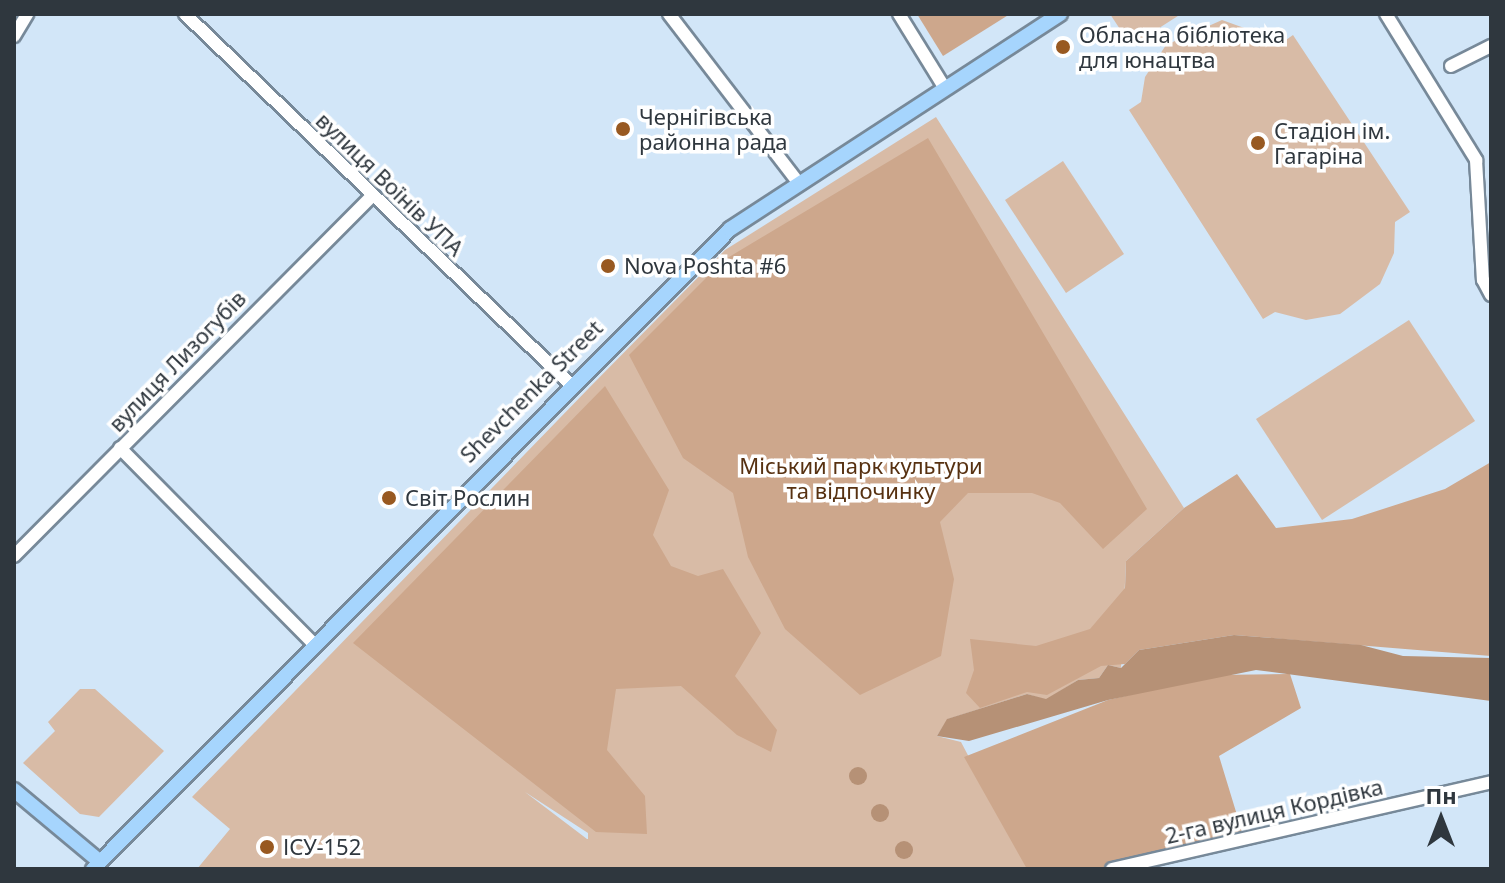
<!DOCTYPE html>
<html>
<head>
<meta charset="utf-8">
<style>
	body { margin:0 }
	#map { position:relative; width:1505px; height:883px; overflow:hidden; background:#d2e6f8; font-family:"Noto Sans",sans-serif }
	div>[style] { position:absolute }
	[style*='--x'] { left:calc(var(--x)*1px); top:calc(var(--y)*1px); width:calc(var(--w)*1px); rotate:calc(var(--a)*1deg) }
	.green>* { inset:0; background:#d8bba6 }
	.forest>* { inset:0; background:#cda78c }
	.water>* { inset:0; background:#b69176 }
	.round { border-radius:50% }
	.roads { filter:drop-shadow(2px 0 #778999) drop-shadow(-2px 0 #778999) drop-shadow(0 2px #778999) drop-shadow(0 -2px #778999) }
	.minor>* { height:12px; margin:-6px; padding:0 6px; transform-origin:6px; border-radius:6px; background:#fff }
	.major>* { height:14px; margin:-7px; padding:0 7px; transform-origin:7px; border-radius:7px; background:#a6d5fd }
	.dots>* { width:22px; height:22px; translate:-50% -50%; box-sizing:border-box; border:4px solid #fff; border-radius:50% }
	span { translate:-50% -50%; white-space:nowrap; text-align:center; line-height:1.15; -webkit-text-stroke:7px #fff; paint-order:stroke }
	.poi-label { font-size:22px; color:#2f373e }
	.left { translate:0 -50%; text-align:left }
	.street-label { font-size:22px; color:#2f373e }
	.park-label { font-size:22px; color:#573111 }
	.frame { position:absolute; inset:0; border:16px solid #2f373e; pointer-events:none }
	.north { position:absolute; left:1401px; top:779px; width:80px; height:80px; -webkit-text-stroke:6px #fff; paint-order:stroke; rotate:0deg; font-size:22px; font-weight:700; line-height:32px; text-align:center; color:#2f373e }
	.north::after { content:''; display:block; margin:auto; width:28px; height:36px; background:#2f373e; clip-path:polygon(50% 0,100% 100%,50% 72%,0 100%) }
</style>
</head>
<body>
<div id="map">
	<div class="green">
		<i style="clip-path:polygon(1110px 14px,1181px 14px,1131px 46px)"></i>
		<i style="clip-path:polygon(1222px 20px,1283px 42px,1293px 35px,1410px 212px,1395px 222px,1394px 253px,1380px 284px,1340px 314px,1306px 320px,1275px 312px,1263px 319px,1129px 110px,1141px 102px,1145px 77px,1166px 45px)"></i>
		<i style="clip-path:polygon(evenodd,936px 117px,1184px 508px,1126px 561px,1121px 668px,1108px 665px,1099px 678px,1078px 680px,1046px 700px,1027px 694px,948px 719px,937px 736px,961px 742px,1028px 869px,197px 869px,230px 829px,192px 797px,589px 388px,725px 250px,936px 117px,525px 792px,588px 833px,588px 839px,587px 839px,525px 792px)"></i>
		<i style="clip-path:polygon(1063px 161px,1124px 254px,1066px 293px,1005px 200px)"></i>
		<i style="clip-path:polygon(1409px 320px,1475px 421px,1322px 520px,1256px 419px)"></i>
		<i style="clip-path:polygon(80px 689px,95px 689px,164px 751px,99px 817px,80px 814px,23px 763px,55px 731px,48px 722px)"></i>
	</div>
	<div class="forest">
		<i style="clip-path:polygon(917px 14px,1010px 14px,943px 56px)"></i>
		<i style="clip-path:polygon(928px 138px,1147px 509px,1103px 549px,1060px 503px,1032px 493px,968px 493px,940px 522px,954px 579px,941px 656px,860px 695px,785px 629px,748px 557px,733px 493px,683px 458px,629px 355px,724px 260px)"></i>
		<i style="clip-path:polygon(605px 386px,669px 490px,653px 535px,671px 566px,698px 576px,723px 569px,761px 633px,735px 676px,777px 730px,771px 752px,737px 735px,681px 686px,616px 689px,607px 750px,645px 796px,647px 834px,596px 832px,353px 643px)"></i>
		<i style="clip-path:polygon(1491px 462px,1491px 656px,1234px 635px,1139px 650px,1125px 664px,1101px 666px,1047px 695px,1027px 692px,980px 708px,966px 693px,974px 670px,970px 639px,1036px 646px,1090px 629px,1125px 588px,1126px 561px,1184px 508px,1237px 474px,1276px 528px,1352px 519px,1445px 489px)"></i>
		<i style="clip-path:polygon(1290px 674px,1301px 708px,1219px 756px,1244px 838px,1112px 869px,1027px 869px,964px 757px,1108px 700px,1215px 675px)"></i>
	</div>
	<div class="water">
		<i style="clip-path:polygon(1234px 635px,1361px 645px,1403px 656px,1491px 658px,1491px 701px,1256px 670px,1108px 700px,969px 741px,937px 736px,947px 719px,1027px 694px,1046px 699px,1078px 680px,1099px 678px,1108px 665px,1121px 668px,1139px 650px)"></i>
		<i class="round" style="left:849px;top:767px;width:18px;height:18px"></i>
		<i class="round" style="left:871px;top:804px;width:18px;height:18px"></i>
		<i class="round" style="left:895px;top:841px;width:18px;height:18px"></i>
	</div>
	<div class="roads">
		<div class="minor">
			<i style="--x:185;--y:14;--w:533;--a:43.86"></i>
			<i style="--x:669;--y:14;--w:210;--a:52.5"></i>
			<i style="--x:899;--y:14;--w:86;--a:58.3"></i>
			<i style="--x:1386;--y:14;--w:172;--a:58.3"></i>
			<i style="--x:1476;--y:160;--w:120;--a:86.7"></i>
			<i style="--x:1483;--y:280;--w:17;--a:62"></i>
			<i style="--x:14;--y:36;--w:26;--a:-59"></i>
			<i style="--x:1451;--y:66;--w:45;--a:-26.6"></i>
			<i style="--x:120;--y:448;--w:276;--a:45.3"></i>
			<i style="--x:14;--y:556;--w:508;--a:-45.16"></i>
			<i style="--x:1112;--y:869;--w:389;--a:-12.9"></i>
		</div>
		<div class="major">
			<i style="--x:14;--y:790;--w:111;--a:39.9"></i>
			<i style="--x:93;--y:869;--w:903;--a:-45.13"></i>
			<i style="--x:730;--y:229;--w:394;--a:-33.1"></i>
		</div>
	</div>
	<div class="dots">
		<i style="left:1063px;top:47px;background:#985921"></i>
		<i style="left:623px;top:129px;background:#985921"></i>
		<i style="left:1258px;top:143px;background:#985921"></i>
		<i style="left:608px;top:266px;background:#985921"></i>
		<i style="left:389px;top:498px;background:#985921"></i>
		<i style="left:267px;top:847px;background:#985921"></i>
	</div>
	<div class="poi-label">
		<span class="left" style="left:1079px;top:47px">Обласна бібліотека<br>для юнацтва</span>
		<span class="left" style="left:639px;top:129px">Чернігівська<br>районна рада</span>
		<span class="left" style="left:1274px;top:143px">Стадіон ім.<br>Гагаріна</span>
		<span class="left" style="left:624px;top:266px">Nova Poshta #6</span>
		<span class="left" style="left:405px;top:498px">Світ Рослин</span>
		<span class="left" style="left:283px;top:847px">ІСУ-152</span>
	</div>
	<div class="street-label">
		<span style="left:390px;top:184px;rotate:44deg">вулиця Воїнів УПА</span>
		<span style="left:177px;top:361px;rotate:-46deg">вулиця Лизогубів</span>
		<span style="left:531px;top:391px;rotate:-45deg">Shevchenka Street</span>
		<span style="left:1274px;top:811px;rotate:-13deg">2-га вулиця Кордівка</span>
	</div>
	<div class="park-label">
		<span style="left:861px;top:478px">Міський парк культури<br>та відпочинку</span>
	</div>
	<div class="frame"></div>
	<div class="north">Пн</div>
</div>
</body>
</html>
